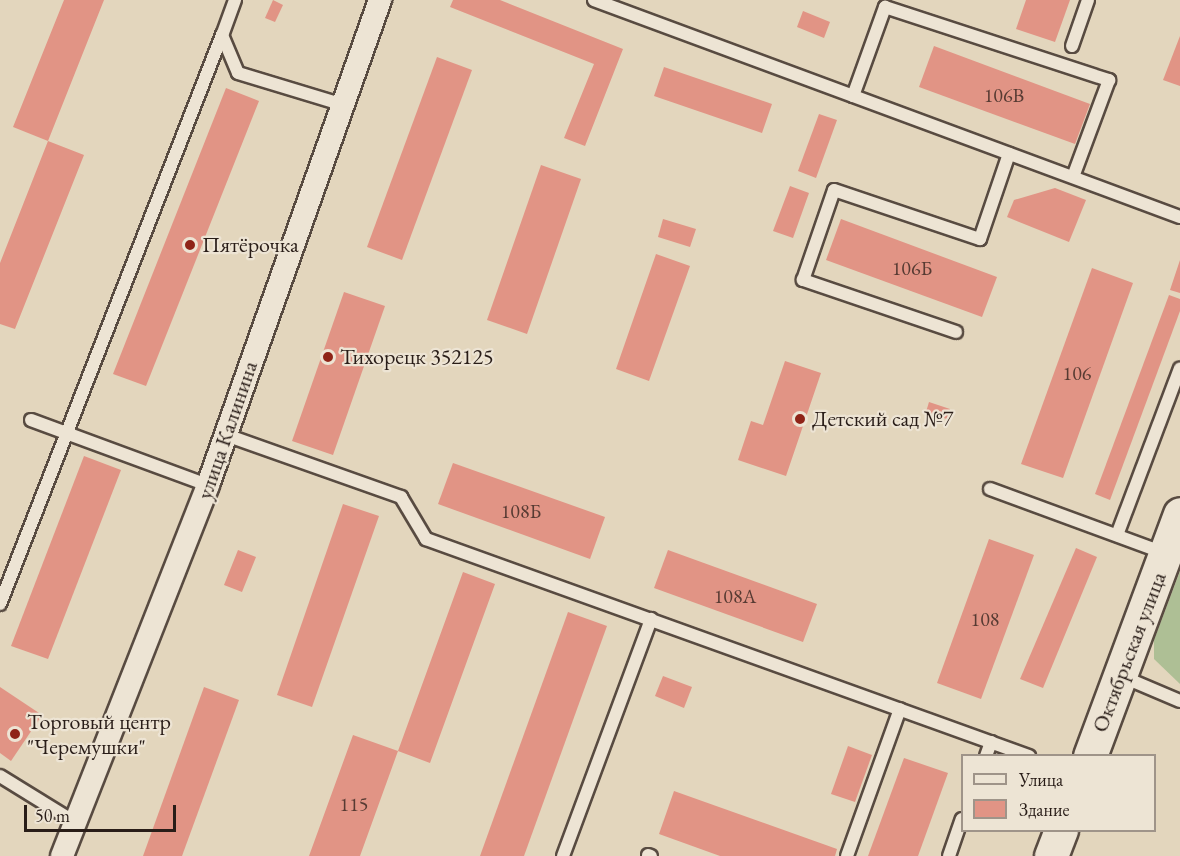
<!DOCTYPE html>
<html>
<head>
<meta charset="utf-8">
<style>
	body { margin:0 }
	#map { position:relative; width:1180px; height:856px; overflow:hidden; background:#e3d6bd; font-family:"EB Garamond",serif }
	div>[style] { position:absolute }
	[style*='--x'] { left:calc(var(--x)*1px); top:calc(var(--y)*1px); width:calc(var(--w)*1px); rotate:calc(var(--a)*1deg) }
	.green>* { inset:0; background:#aebf95 }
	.building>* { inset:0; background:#e19485 }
	.roads { filter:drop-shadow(2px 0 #584b41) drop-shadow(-2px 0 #584b41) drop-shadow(0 2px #584b41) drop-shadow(0 -2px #584b41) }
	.service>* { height:12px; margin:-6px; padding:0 6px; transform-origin:6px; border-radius:6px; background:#ede4d4 }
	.minor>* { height:22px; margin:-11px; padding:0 11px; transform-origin:11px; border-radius:11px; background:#ede4d4 }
	.secondary>* { height:33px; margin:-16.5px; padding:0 16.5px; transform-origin:16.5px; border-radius:16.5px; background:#ede4d4 }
	.dots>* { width:16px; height:16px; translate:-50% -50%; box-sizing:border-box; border:3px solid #ede4d4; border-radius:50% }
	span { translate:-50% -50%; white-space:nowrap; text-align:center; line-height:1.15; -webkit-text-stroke:4.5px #ede4d4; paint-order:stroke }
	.number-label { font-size:20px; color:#573b33 }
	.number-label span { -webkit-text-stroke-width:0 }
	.poi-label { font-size:22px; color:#291d18 }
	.left { translate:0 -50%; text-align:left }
	.street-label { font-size:22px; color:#291d18 }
	.legend { position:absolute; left:961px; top:754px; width:195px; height:78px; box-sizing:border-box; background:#ede4d4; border:2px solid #9f9489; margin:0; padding:8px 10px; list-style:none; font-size:18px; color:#291d18 }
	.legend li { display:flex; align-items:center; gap:12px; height:30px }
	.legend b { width:30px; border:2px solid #9f9489 }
	.scale { position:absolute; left:24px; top:805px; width:152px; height:27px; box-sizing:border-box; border:3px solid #291d18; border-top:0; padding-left:8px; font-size:18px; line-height:21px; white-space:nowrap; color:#291d18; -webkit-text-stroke:4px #ede4d4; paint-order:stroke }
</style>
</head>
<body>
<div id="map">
	<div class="green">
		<i style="clip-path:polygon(1180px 571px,1180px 684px,1154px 659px,1154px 640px)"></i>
	</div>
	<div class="building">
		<i style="clip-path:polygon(64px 0,104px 0,48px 141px,84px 155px,15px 329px,0 324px,0 263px,48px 141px,13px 127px)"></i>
		<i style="clip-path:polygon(273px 0,283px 5px,275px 22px,265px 18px)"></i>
		<i style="clip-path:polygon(453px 0,500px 0,623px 49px,585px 146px,564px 138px,594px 64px,450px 7px)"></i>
		<i style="clip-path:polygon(1026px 0,1070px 0,1055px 42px,1016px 29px)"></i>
		<i style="clip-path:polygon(803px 11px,830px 22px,824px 38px,797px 27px)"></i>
		<i style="clip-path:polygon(1180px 36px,1180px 86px,1163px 80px)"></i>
		<i style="clip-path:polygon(934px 46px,1090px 104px,1075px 144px,919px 87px)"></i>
		<i style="clip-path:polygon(437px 57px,472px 70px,402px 260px,367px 247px)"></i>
		<i style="clip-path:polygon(664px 67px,772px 104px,762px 133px,654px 96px)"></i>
		<i style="clip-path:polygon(226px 88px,259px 101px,146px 386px,113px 374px)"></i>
		<i style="clip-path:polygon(819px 114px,837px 120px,816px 178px,798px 171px)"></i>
		<i style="clip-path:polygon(541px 165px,581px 179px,527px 334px,487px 320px)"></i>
		<i style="clip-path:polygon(790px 186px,809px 193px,793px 238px,773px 231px)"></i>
		<i style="clip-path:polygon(1055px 188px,1086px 200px,1069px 242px,1007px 217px,1014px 200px)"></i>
		<i style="clip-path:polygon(663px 219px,696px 229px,690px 247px,658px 237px)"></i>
		<i style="clip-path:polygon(841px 219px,997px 277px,982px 317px,826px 260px)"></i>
		<i style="clip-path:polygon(656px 254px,690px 266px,649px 381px,616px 369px)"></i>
		<i style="clip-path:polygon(1180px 260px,1180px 293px,1170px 290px)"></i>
		<i style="clip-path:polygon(1092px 268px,1133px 283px,1063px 478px,1021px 464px)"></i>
		<i style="clip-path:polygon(344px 292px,385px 306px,333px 455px,292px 441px)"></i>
		<i style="clip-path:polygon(1169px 295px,1180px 299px,1180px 311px,1110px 500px,1095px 494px)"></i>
		<i style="clip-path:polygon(785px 361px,821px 373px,786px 476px,738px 460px,751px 421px,763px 425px)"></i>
		<i style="clip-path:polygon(929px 402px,950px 409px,947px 419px,926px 412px)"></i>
		<i style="clip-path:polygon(84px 456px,121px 470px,48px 659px,11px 646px)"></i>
		<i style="clip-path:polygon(453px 463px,605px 517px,590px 559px,438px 504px)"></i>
		<i style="clip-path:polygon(343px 504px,379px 516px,312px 707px,277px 695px)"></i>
		<i style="clip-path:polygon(989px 539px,1034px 555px,981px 699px,937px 683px)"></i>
		<i style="clip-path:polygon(1076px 548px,1097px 557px,1043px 688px,1020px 679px)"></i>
		<i style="clip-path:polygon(238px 550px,256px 557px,242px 592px,224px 585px)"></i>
		<i style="clip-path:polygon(668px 550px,817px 604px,803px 642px,654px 588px)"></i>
		<i style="clip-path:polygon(463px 572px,495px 584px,430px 763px,398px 751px,360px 856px,309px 856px,353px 735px,398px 751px)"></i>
		<i style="clip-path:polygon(568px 612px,607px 626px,524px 856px,480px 856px)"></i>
		<i style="clip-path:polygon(663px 676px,692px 687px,684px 708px,655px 696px)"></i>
		<i style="clip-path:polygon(0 687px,42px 715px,11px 761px,0 753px)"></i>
		<i style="clip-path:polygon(204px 687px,239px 700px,182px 856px,143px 856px)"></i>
		<i style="clip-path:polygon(848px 746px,872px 755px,855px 802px,831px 794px)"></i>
		<i style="clip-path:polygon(904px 758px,948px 773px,918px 856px,868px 856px)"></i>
		<i style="clip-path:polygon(674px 791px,837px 849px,835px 856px,720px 856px,659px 834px)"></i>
	</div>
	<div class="roads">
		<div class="service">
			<i style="--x:235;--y:0;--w:37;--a:110"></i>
			<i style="--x:222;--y:35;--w:41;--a:67.2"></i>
			<i style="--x:238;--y:73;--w:107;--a:16.9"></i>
			<i style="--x:594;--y:0;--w:625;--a:20.32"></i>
			<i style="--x:1072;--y:46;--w:49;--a:-70.8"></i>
			<i style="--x:853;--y:96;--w:95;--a:-70.2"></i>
			<i style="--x:885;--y:7;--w:236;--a:18.1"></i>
			<i style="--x:1109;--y:80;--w:103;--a:110.4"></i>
			<i style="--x:956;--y:332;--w:162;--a:-161.2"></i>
			<i style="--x:803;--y:280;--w:95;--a:-71"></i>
			<i style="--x:834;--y:190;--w:154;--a:18.6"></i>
			<i style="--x:980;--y:239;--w:90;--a:-71.2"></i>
			<i style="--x:31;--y:420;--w:189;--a:20.2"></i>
			<i style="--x:226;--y:435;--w:186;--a:19.5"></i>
			<i style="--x:401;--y:497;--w:49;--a:59.2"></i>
			<i style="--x:426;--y:539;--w:641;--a:19.79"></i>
			<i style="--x:990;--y:489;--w:185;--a:20.2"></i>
			<i style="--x:1117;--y:535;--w:178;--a:-69.3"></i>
			<i style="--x:0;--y:604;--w:611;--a:-68.69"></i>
			<i style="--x:1121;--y:676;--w:64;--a:23"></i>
			<i style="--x:986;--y:756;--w:15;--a:-70"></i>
			<i style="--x:0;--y:776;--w:89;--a:31.7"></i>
			<i style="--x:648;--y:855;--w:3;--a:18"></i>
			<i style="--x:563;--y:856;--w:253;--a:-69.6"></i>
			<i style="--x:847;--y:856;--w:156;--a:-70.2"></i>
			<i style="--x:949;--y:856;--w:39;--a:-71"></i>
		</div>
		<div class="minor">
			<i style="--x:62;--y:856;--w:399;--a:-68.5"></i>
			<i style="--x:208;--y:485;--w:515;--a:-70.47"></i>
		</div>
		<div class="secondary">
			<i style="--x:1090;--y:756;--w:258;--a:-69.6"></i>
			<i style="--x:1051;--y:856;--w:28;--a:-69"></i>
		</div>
	</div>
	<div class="dots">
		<i style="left:190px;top:245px;background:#8f2418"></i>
		<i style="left:328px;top:357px;background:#8f2418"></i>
		<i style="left:800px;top:419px;background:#8f2418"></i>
		<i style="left:15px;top:734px;background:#8f2418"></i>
	</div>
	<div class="number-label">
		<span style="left:1004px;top:95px">106В</span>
		<span style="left:912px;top:268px">106Б</span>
		<span style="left:1077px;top:373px">106</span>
		<span style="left:521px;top:511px">108Б</span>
		<span style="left:735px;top:596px">108А</span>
		<span style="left:985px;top:619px">108</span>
		<span style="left:354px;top:804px">115</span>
	</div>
	<div class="poi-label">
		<span class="left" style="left:202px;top:245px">Пятёрочка</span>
		<span class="left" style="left:340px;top:357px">Тихорецк 352125</span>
		<span class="left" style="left:812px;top:419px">Детский сад №7</span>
		<span class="left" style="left:27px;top:734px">Торговый центр<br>"Черемушки"</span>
	</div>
	<div class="street-label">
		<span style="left:227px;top:430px;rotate:-71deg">улица Калинина</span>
		<span style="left:1129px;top:652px;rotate:-69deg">Октябрьская улица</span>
	</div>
	<ul class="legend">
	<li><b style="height:8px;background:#ede4d4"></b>Улица</li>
	<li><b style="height:16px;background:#e19485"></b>Здание</li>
	</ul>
	<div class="scale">50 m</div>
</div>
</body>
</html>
